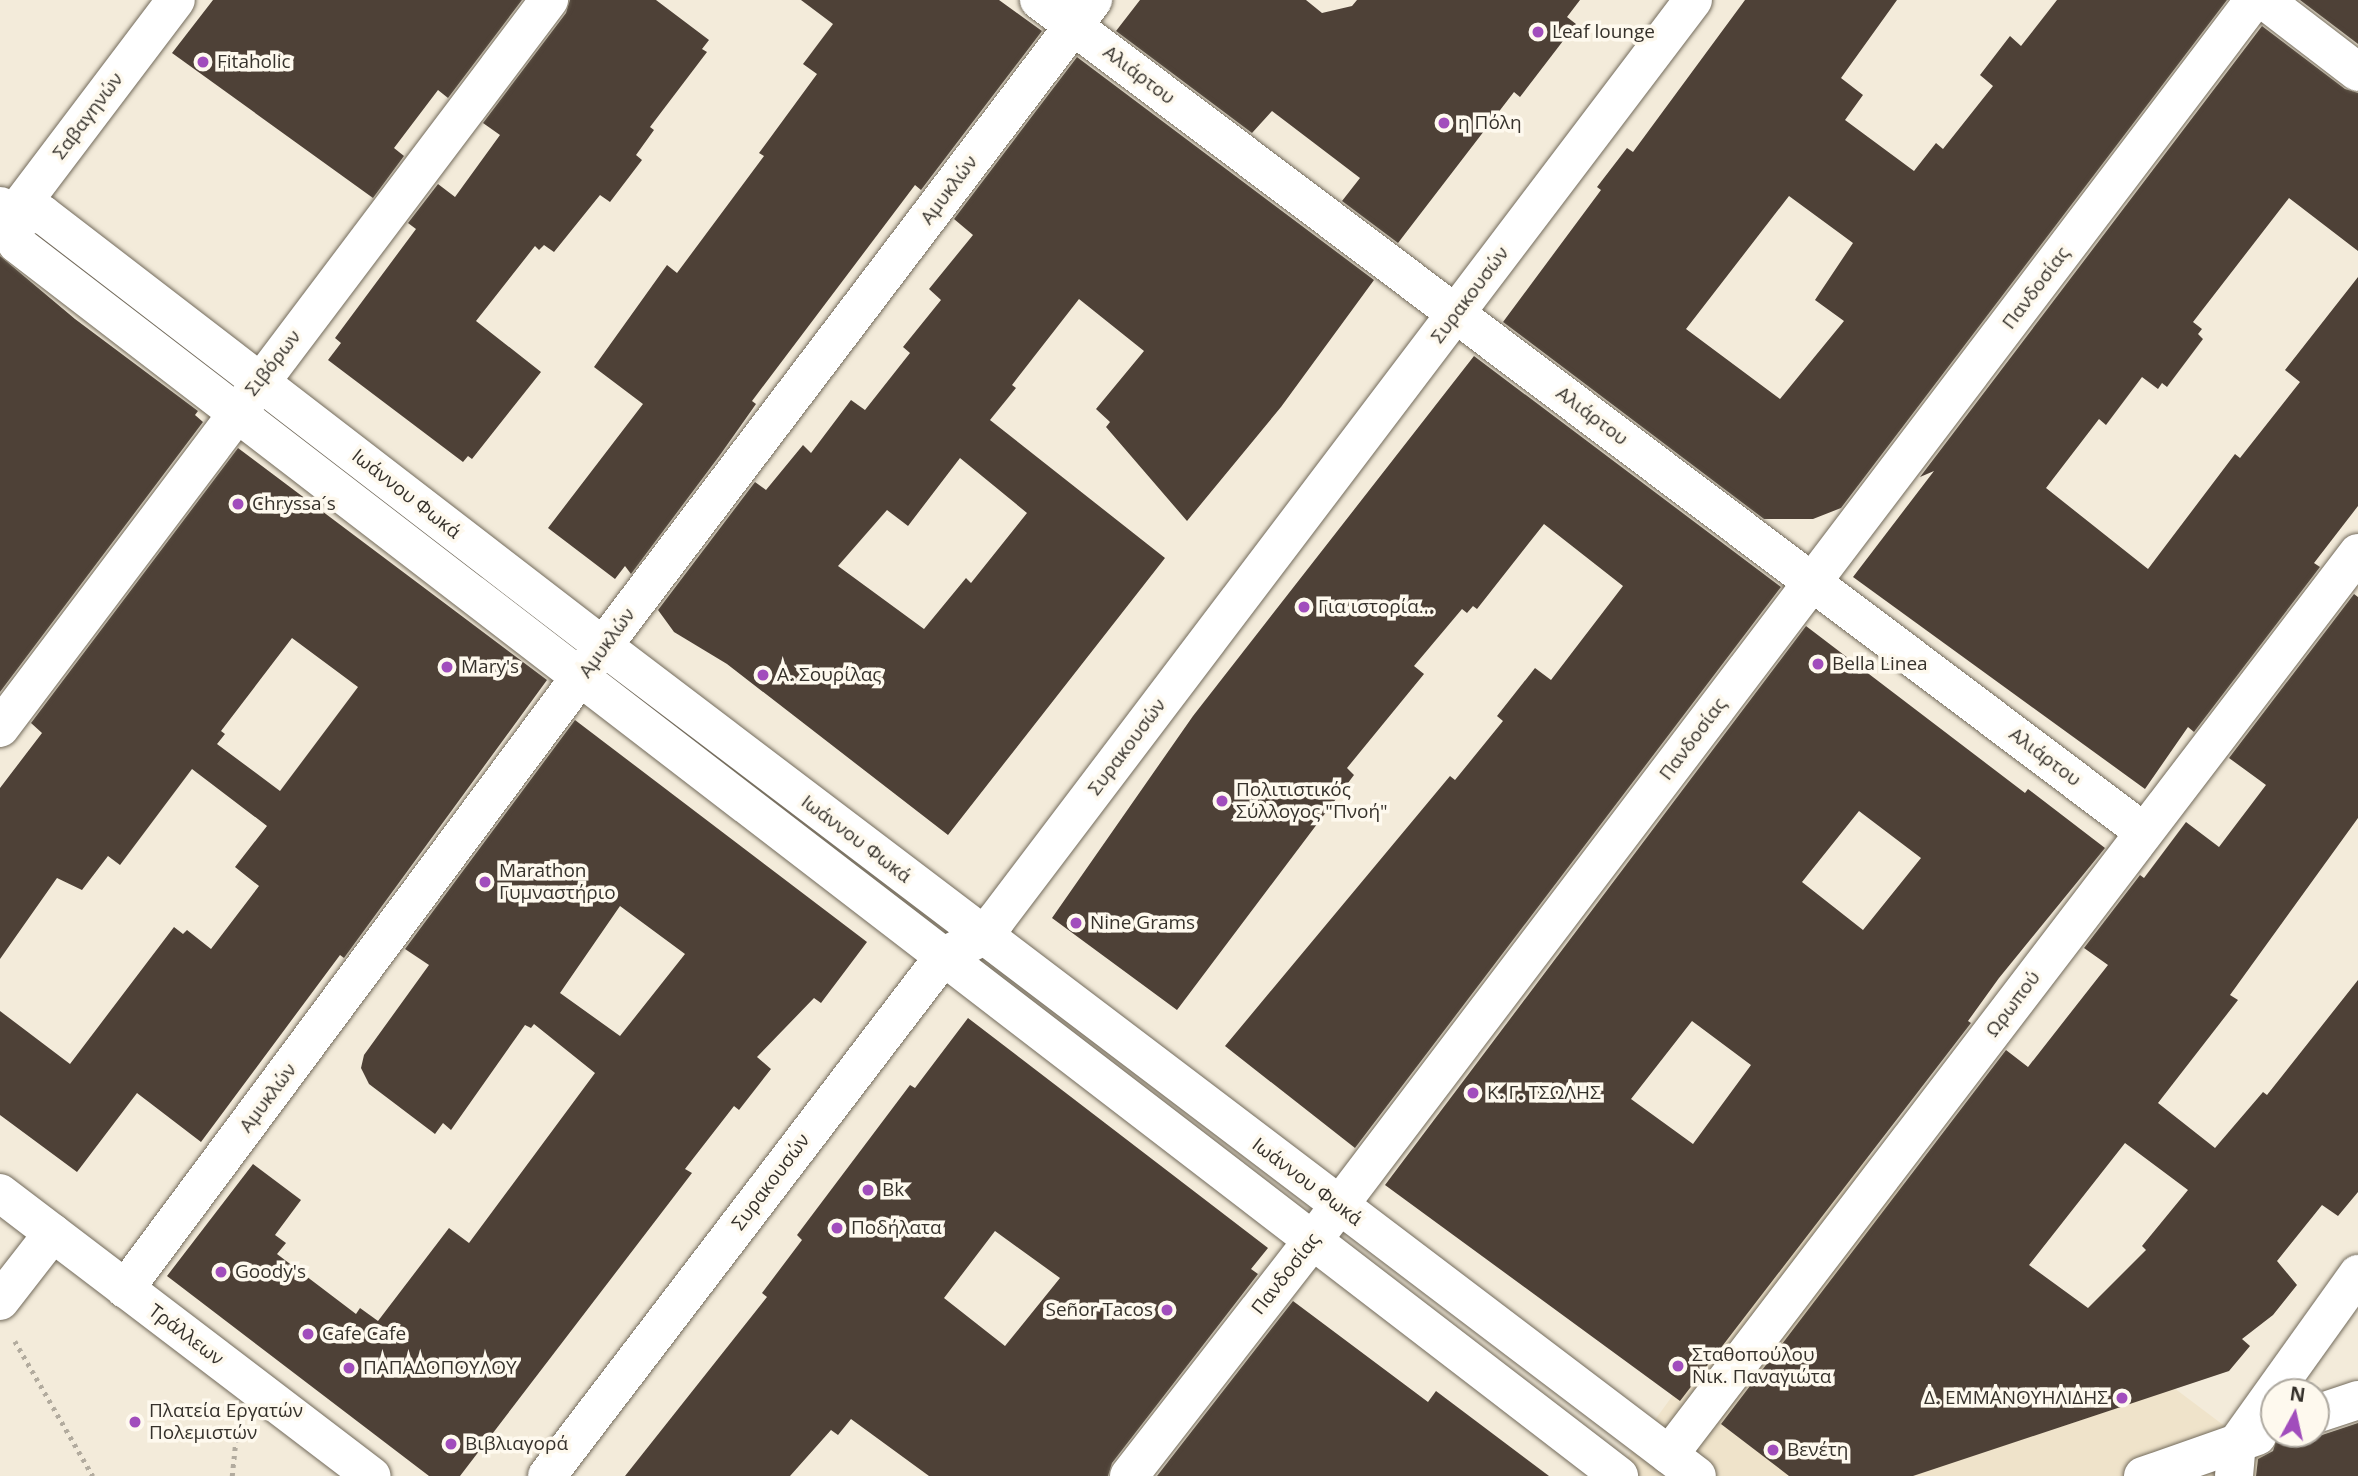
<!DOCTYPE html>
<meta charset="utf-8">
<style>
body{margin:0}
#map{position:relative;width:2358px;height:1476px;overflow:hidden;background:#f3ebda;font-family:"Open Sans",sans-serif}
div>[style]{position:absolute}
.built>*{inset:0;background:#efe3ca}
.building>*{inset:0;background:#4e4137}
.path>*{height:4.5px;margin-top:-2.25px;transform-origin:0;background:repeating-linear-gradient(90deg,#b2ab9e 0 3.5px,transparent 0 8.5px)}
.roads{filter:drop-shadow(0 0 2px #726a5b) drop-shadow(0 0 2px #726a5b)}
.minor>*{height:38px;margin:-19px;padding:0 19px;transform-origin:19px;border-radius:19px;background:#fff}
.dots>*{width:19px;height:19px;translate:-50% -50%;box-sizing:border-box;border:4px solid #fef9ee;border-radius:50%}
span{translate:-50% -50%;white-space:nowrap;text-align:center;line-height:1.15;-webkit-text-stroke:7px #fef9ee;paint-order:stroke}
.poi-label{font-size:19px;color:#35312b}
.left{translate:0 -50%;text-align:left}
.right{translate:-100% -50%;text-align:right}
.street-label{font-size:19px;color:#35312b}
.north{position:absolute;left:2260px;top:1378px;width:70px;height:70px;box-sizing:border-box;background:#fef9ee;border:2px solid #aea9a0;border-radius:50%;rotate:8deg;font-size:19px;font-weight:700;line-height:28px;text-align:center;color:#35312b}
.north::after{content:'';display:block;margin:auto;width:24px;height:32px;background:#a14dbc;clip-path:polygon(50% 0,100% 100%,50% 72%,0 100%)}
</style>
<div id="map">
<div class="built">
<i style="clip-path:polygon(1854px 1147px,2291px 1476px,1614px 1476px)"></i>
</div>
<div class="building">
<i style="clip-path:polygon(213px 0,522px 0,448px 98px,438px 90px,394px 148px,404px 156px,373px 198px,172px 53px)"></i>
<i style="clip-path:polygon(570px 0,656px 0,709px 40px,702px 49px,707px 52px,650px 127px,654px 130px,636px 155px,642px 160px,610px 202px,600px 195px,554px 252px,544px 245px,539px 250px,535px 246px,476px 321px,541px 372px,472px 459px,468px 456px,463px 462px,328px 360px,341px 343px,335px 338px,416px 229px,408px 223px,438px 184px,455px 197px,500px 135px,483px 123px,566px 13px)"></i>
<i style="clip-path:polygon(801px 0,999px 0,1042px 31px,921px 190px,915px 185px,752px 401px,756px 404px,720px 455px,631px 574px,625px 566px,615px 579px,548px 528px,643px 404px,594px 367px,667px 265px,677px 273px,764px 156px,759px 153px,817px 74px,803px 64px,833px 24px)"></i>
<i style="clip-path:polygon(1140px 0,1306px 0,1322px 13px,1352px 6px,1357px 0,1580px 0,1567px 17px,1576px 24px,1520px 97px,1514px 92px,1398px 243px,1342px 201px,1360px 178px,1272px 111px,1252px 133px,1116px 31px)"></i>
<i style="clip-path:polygon(evenodd,1745px 0,1897px 0,1841px 78px,1863px 95px,1845px 120px,1914px 171px,1936px 143px,1943px 149px,1993px 86px,1980px 75px,2010px 36px,2021px 46px,2057px 0,2227px 0,1841px 508px,1813px 519px,1764px 519px,1503px 322px,1601px 190px,1597px 187px,1627px 148px,1633px 152px,1745px 0,1789px 196px,1853px 243px,1815px 300px,1844px 321px,1780px 399px,1686px 329px,1789px 196px)"></i>
<i style="clip-path:polygon(2300px 0,2358px 0,2358px 44px)"></i>
<i style="clip-path:polygon(2262px 26px,2345px 89px,2358px 93px,2358px 251px,2289px 198px,2193px 322px,2202px 329px,2198px 334px,2203px 339px,2167px 387px,2162px 383px,2158px 389px,2142px 377px,2106px 425px,2099px 419px,2046px 488px,2148px 569px,2235px 454px,2240px 458px,2300px 382px,2285px 370px,2358px 277px,2358px 506px,2314px 563px,2320px 567px,2194px 732px,2188px 727px,2145px 789px,1853px 577px,1934px 471px,1920px 477px)"></i>
<i style="clip-path:polygon(evenodd,1077px 57px,1374px 280px,1281px 407px,1187px 521px,1106px 427px,1110px 422px,1096px 409px,1144px 351px,1079px 299px,1012px 385px,1016px 388px,990px 420px,1165px 558px,948px 835px,727px 664px,674px 632px,658px 610px,755px 482px,766px 490px,803px 445px,811px 453px,851px 400px,865px 410px,910px 353px,903px 347px,941px 300px,929px 289px,973px 235px,954px 219px,1077px 57px,960px 458px,1027px 513px,971px 583px,966px 578px,924px 629px,838px 566px,887px 510px,908px 526px,960px 458px)"></i>
<i style="clip-path:polygon(0 256px,75px 319px,198px 411px,195px 415px,203px 422px,0 692px)"></i>
<i style="clip-path:polygon(1474px 356px,1781px 587px,1355px 1148px,1225px 1046px,1450px 776px,1455px 780px,1503px 721px,1497px 716px,1535px 668px,1551px 680px,1623px 586px,1544px 524px,1477px 609px,1473px 606px,1467px 613px,1462px 609px,1414px 666px,1424px 674px,1347px 768px,1354px 775px,1177px 1010px,1052px 918px,1193px 716px)"></i>
<i style="clip-path:polygon(evenodd,238px 448px,547px 680px,344px 958px,340px 955px,201px 1142px,137px 1093px,77px 1172px,0 1115px,0 1011px,70px 1064px,174px 927px,183px 934px,187px 930px,211px 949px,259px 886px,235px 867px,267px 826px,192px 769px,120px 865px,108px 856px,82px 890px,57px 878px,0 959px,0 788px,42px 733px,31px 723px,238px 448px,292px 638px,358px 687px,280px 791px,217px 744px,225px 734px,221px 731px,292px 638px)"></i>
<i style="clip-path:polygon(evenodd,2354px 594px,2358px 597px,2358px 818px,2230px 995px,2238px 1000px,2158px 1103px,2215px 1148px,2263px 1092px,2267px 1095px,2358px 980px,2358px 1192px,2338px 1216px,2322px 1205px,2277px 1261px,2297px 1285px,2273px 1315px,2242px 1339px,2250px 1346px,2229px 1371px,1913px 1476px,1789px 1476px,1721px 1424px,2006px 1050px,2028px 1067px,2108px 965px,2084px 948px,2140px 875px,2144px 878px,2186px 822px,2219px 847px,2266px 785px,2229px 758px,2354px 594px,2125px 1143px,2188px 1190px,2142px 1246px,2146px 1250px,2088px 1308px,2029px 1265px,2125px 1143px)"></i>
<i style="clip-path:polygon(evenodd,1806px 626px,2025px 793px,2028px 789px,2105px 848px,1999px 978px,1968px 1021px,1971px 1023px,1680px 1401px,1385px 1185px,1806px 626px,1859px 811px,1921px 858px,1863px 930px,1802px 882px,1859px 811px,1806px 626px,1692px 1021px,1751px 1065px,1693px 1144px,1631px 1099px,1692px 1021px)"></i>
<i style="clip-path:polygon(evenodd,575px 720px,867px 942px,821px 1003px,814px 998px,757px 1057px,771px 1069px,739px 1110px,734px 1106px,685px 1169px,692px 1173px,460px 1476px,429px 1476px,167px 1276px,253px 1164px,301px 1200px,275px 1235px,286px 1243px,277px 1254px,356px 1314px,360px 1308px,378px 1321px,449px 1228px,469px 1243px,595px 1073px,534px 1024px,531px 1028px,525px 1025px,451px 1130px,443px 1123px,435px 1134px,369px 1084px,361px 1068px,364px 1055px,429px 965px,405px 949px,575px 720px,620px 906px,685px 954px,620px 1036px,560px 993px,620px 906px)"></i>
<i style="clip-path:polygon(evenodd,968px 1018px,1268px 1248px,1251px 1269px,1258px 1274px,1112px 1463px,1108px 1476px,929px 1476px,851px 1419px,838px 1435px,831px 1430px,790px 1476px,625px 1476px,767px 1297px,762px 1293px,802px 1240px,797px 1235px,910px 1085px,915px 1088px,968px 1018px,995px 1231px,1060px 1278px,1005px 1346px,944px 1298px,995px 1231px)"></i>
<i style="clip-path:polygon(1293px 1301px,1428px 1402px,1436px 1391px,1549px 1476px,1157px 1476px)"></i>
<i style="clip-path:polygon(2358px 1423px,2358px 1476px,2256px 1476px,2258px 1459px,2273px 1451px,2278px 1435px,2322px 1435px)"></i>
</div>
<div class="path">
<i style="left:15px;top:1341px;width:156px;rotate:60deg"></i>
<i style="left:232px;top:1476px;width:48px;rotate:-84.1deg"></i>
</div>
<div class="roads">
<div class="minor">
<i style="left:1039px;top:0;width:1383px;rotate:36.98deg"></i>
<i style="left:2264px;top:0;width:118px;rotate:37.5deg"></i>
<i style="left:0;top:206px;width:15px;rotate:37deg"></i>
<i style="left:12px;top:215px;width:30px;rotate:-2deg"></i>
<i style="left:42px;top:214px;width:708px;rotate:37.6deg"></i>
<i style="left:603px;top:646px;width:1373px;rotate:37.19deg"></i>
<i style="left:12px;top:215px;width:29px;rotate:80deg"></i>
<i style="left:17px;top:244px;width:2021px;rotate:37.56deg"></i>
<i style="left:2px;top:230px;width:288px;rotate:-52.9deg"></i>
<i style="left:0;top:728px;width:912px;rotate:-52.98deg"></i>
<i style="left:0;top:1193px;width:467px;rotate:37.3deg"></i>
<i style="left:125px;top:1289px;width:801px;rotate:-53.37deg"></i>
<i style="left:603px;top:646px;width:811px;rotate:-52.82deg"></i>
<i style="left:0;top:1301px;width:86px;rotate:-52.1deg"></i>
<i style="left:2316px;top:1414px;width:44px;rotate:-18.4deg"></i>
<i style="left:1669px;top:1455px;width:1135px;rotate:-52.63deg"></i>
<i style="left:547px;top:1476px;width:654px;rotate:-52.64deg"></i>
<i style="left:944px;top:956px;width:45px;rotate:-26.6deg"></i>
<i style="left:984px;top:936px;width:20px;rotate:-53deg"></i>
<i style="left:996px;top:920px;width:1154px;rotate:-52.85deg"></i>
<i style="left:1129px;top:1476px;width:299px;rotate:-52.1deg"></i>
<i style="left:1313px;top:1240px;width:1557px;rotate:-52.81deg"></i>
<i style="left:2143px;top:1476px;width:121px;rotate:-19.3deg"></i>
<i style="left:2234px;top:1476px;width:33px;rotate:-85deg"></i>
<i style="left:2237px;top:1443px;width:208px;rotate:-54.4deg"></i>
</div>
</div>
<div class="dots">
<i style="left:1538px;top:32px;background:#a14dbc"></i>
<i style="left:203px;top:62px;background:#a14dbc"></i>
<i style="left:1444px;top:123px;background:#a14dbc"></i>
<i style="left:238px;top:504px;background:#a14dbc"></i>
<i style="left:1304px;top:607px;background:#a14dbc"></i>
<i style="left:1818px;top:664px;background:#a14dbc"></i>
<i style="left:447px;top:667px;background:#a14dbc"></i>
<i style="left:763px;top:675px;background:#a14dbc"></i>
<i style="left:1222px;top:801px;background:#a14dbc"></i>
<i style="left:485px;top:882px;background:#a14dbc"></i>
<i style="left:1076px;top:923px;background:#a14dbc"></i>
<i style="left:1473px;top:1093px;background:#a14dbc"></i>
<i style="left:868px;top:1190px;background:#a14dbc"></i>
<i style="left:837px;top:1228px;background:#a14dbc"></i>
<i style="left:221px;top:1272px;background:#a14dbc"></i>
<i style="left:1167px;top:1310px;background:#a14dbc"></i>
<i style="left:308px;top:1334px;background:#a14dbc"></i>
<i style="left:1678px;top:1366px;background:#a14dbc"></i>
<i style="left:349px;top:1368px;background:#a14dbc"></i>
<i style="left:2122px;top:1398px;background:#a14dbc"></i>
<i style="left:135px;top:1422px;background:#a14dbc"></i>
<i style="left:451px;top:1444px;background:#a14dbc"></i>
<i style="left:1773px;top:1450px;background:#a14dbc"></i>
</div>
<div class="poi-label">
<span class="left" style="left:1552px;top:32px">Leaf lounge</span>
<span class="left" style="left:217px;top:62px">Fitaholic</span>
<span class="left" style="left:1458px;top:123px">η Πόλη</span>
<span class="left" style="left:252px;top:504px">Chryssa´s</span>
<span class="left" style="left:1318px;top:607px">Για ιστορία...</span>
<span class="left" style="left:1832px;top:664px">Bella Linea</span>
<span class="left" style="left:461px;top:667px">Mary's</span>
<span class="left" style="left:777px;top:675px">Α. Σουρίλας</span>
<span class="left" style="left:1236px;top:801px">Πολιτιστικός<br>Σύλλογος "Πνοή"</span>
<span class="left" style="left:499px;top:882px">Marathon<br>Γυμναστήριο</span>
<span class="left" style="left:1090px;top:923px">Nine Grams</span>
<span class="left" style="left:1487px;top:1093px">Κ. Γ. ΤΣΩΛΗΣ</span>
<span class="left" style="left:882px;top:1190px">Bk</span>
<span class="left" style="left:851px;top:1228px">Ποδήλατα</span>
<span class="left" style="left:235px;top:1272px">Goody's</span>
<span class="right" style="left:1153px;top:1310px">Señor Tacos</span>
<span class="left" style="left:322px;top:1334px">Cafe Cafe</span>
<span class="left" style="left:1692px;top:1366px">Σταθοπούλου<br>Νικ. Παναγιώτα</span>
<span class="left" style="left:363px;top:1368px">ΠΑΠΑΔΟΠΟΥΛΟΥ</span>
<span class="right" style="left:2108px;top:1398px">Δ. ΕΜΜΑΝΟΥΗΛΙΔΗΣ</span>
<span class="left" style="left:149px;top:1422px">Πλατεία Εργατών<br>Πολεμιστών</span>
<span class="left" style="left:465px;top:1444px">Βιβλιαγορά</span>
<span class="left" style="left:1787px;top:1450px">Βενέτη</span>
</div>
<div class="street-label">
<span style="left:1139px;top:75px;rotate:37deg">Αλιάρτου</span>
<span style="left:88px;top:116px;rotate:-53deg">Σαβαγηνών</span>
<span style="left:949px;top:190px;rotate:-53deg">Αμυκλών</span>
<span style="left:2036px;top:288px;rotate:-53deg">Πανδοσίας</span>
<span style="left:1470px;top:295px;rotate:-53deg">Συρακουσών</span>
<span style="left:273px;top:363px;rotate:-52deg">Σιβόρων</span>
<span style="left:1592px;top:416px;rotate:37deg">Αλιάρτου</span>
<span style="left:406px;top:494px;rotate:38deg">Ιωάννου Φωκά</span>
<span style="left:607px;top:643px;rotate:-54deg">Αμυκλών</span>
<span style="left:1693px;top:739px;rotate:-53deg">Πανδοσίας</span>
<span style="left:1127px;top:747px;rotate:-53deg">Συρακουσών</span>
<span style="left:2045px;top:757px;rotate:37deg">Αλιάρτου</span>
<span style="left:856px;top:839px;rotate:37deg">Ιωάννου Φωκά</span>
<span style="left:2013px;top:1004px;rotate:-53deg">Ωρωπού</span>
<span style="left:268px;top:1098px;rotate:-53deg">Αμυκλών</span>
<span style="left:771px;top:1182px;rotate:-53deg">Συρακουσών</span>
<span style="left:1307px;top:1182px;rotate:37deg">Ιωάννου Φωκά</span>
<span style="left:1286px;top:1274px;rotate:-52deg">Πανδοσίας</span>
<span style="left:186px;top:1335px;rotate:37deg">Τράλλεων</span>
</div>
<div class="north">N</div>
</div>
